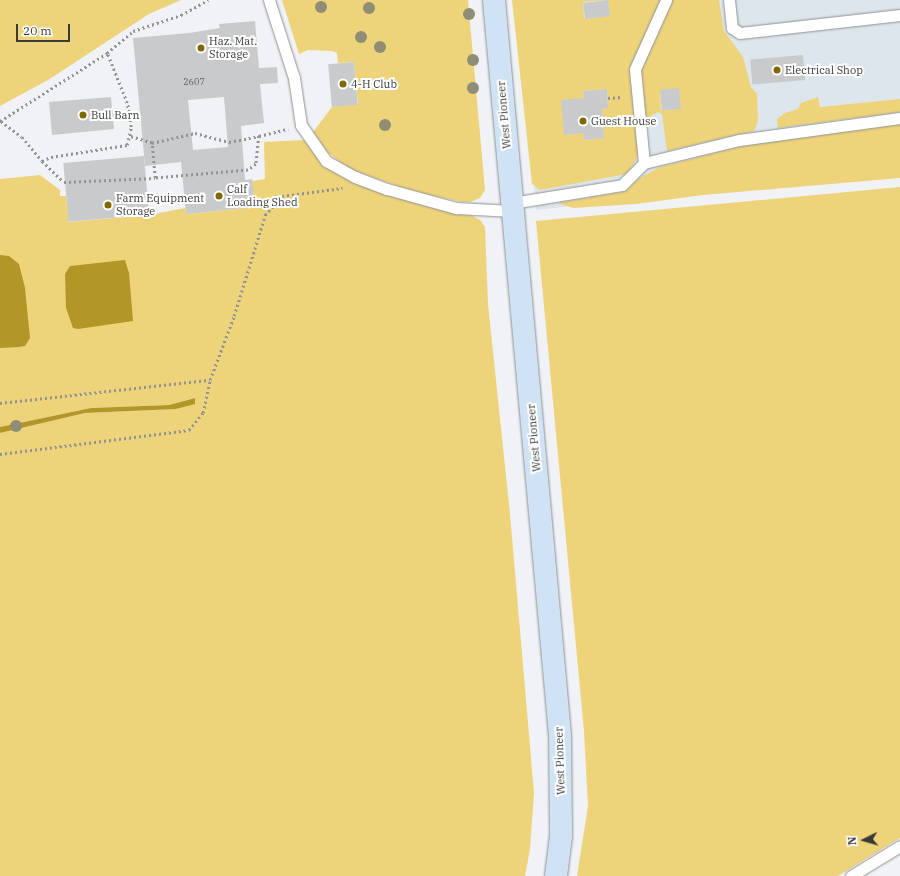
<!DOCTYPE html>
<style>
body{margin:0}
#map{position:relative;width:900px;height:876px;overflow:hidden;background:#f0f2f5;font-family:"IBM Plex Serif",serif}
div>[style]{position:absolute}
.built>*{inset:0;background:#dee6ed}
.green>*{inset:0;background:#edd37a}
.water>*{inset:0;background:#b29628}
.building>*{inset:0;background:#c8cacc;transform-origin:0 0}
.path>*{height:2.5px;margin-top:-1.25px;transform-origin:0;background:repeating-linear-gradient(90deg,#929395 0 2px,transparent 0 5px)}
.roads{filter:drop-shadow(0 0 1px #8f9193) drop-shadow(0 0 1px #8f9193)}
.lane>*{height:11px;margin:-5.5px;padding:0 5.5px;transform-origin:5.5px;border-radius:5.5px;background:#fff}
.secondary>*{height:22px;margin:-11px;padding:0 11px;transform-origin:11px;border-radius:11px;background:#d0e3f4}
.trees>*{width:12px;height:12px;margin:-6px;border-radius:50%;background:#918c74}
.dots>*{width:11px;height:11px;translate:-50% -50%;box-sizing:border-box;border:2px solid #fff;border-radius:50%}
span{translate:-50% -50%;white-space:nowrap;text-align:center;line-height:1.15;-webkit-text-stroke:4px #fff;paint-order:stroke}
.number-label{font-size:9px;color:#5d5e5e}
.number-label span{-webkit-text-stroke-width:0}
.poi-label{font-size:11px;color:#393a3a}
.left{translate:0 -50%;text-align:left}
.street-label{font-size:11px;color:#393a3a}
.north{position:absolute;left:844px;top:820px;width:40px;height:40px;-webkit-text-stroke:3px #fff;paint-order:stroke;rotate:265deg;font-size:11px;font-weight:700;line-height:16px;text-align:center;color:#393a3a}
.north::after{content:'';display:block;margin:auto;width:14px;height:18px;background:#393a3a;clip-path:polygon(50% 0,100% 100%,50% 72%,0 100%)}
.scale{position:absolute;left:16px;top:24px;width:54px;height:18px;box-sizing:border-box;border:2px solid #393a3a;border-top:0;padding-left:5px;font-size:12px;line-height:14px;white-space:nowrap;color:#393a3a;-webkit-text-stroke:3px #fff;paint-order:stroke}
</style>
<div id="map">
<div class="built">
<i style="clip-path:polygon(519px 0,900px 0,900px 170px,536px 210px)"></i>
</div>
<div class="green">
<i style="clip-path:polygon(0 0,181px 0,149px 14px,48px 80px,0 106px)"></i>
<i style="clip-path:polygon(282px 0,468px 0,485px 190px,480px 198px,470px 202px,462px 202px,415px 192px,349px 169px,326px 151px,313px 132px,332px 107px,358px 104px,354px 62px,338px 63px,337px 53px,332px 51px,308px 50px,299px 54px)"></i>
<i style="clip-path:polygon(evenodd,512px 0,662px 0,631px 66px,639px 149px,636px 160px,627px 174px,540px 190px,532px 184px,512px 0,608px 0,609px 16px,584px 18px,583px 2px,608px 0,512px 0,607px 89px,608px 108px,602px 109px,604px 138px,584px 140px,583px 133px,564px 135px,584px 98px,583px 91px,607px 89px)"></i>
<i style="clip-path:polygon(evenodd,669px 0,719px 0,724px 31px,743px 57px,751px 87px,757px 94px,758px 121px,754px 131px,667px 151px,662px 114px,658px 112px,646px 119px,640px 72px,642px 60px,669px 0,679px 89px,680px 109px,661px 110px,660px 90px,679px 89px)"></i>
<i style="clip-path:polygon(818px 97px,820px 107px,900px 99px,900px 112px,778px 128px,777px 119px,785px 113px,798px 109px,801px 103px)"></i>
<i style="clip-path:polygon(900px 122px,900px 178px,703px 195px,636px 204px,573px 208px,558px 203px,626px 191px,638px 179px,660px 167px,738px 147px)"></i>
<i style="clip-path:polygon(304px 140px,313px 152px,347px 178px,366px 187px,423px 204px,471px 215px,480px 220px,485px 227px,488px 304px,510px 514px,534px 793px,530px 849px,525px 876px,0 876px,0 433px,85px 413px,176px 409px,195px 403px,194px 398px,169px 405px,91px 408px,0 427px,0 179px,40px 175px,60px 190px,60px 196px,66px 196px,69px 222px,149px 215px,185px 208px,186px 214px,255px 207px,252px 181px,265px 179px,264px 142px)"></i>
<i style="clip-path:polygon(900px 187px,900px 838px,838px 876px,577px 876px,588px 806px,584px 731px,536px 221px)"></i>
</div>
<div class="water">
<i style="clip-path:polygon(0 255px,9px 256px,19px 264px,25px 288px,30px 338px,25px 346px,19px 347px,0 348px)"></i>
<i style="clip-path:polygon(125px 260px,129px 273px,133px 321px,78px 329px,73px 328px,66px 308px,65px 274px,70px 266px)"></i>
<i style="clip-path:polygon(195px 398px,195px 404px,176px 409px,85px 413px,0 433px,0 427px,91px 408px,169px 405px)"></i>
</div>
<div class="building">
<i style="left:608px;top:0;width:16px;height:25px;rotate:83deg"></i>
<i style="clip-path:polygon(evenodd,255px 21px,259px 68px,277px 67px,278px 83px,260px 84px,264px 123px,241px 126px,245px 180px,252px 179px,255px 207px,186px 214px,181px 162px,145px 166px,133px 38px,189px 33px,220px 28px,219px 24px,255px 21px,224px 97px,228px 147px,193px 150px,188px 100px,224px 97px)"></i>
<i style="left:803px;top:55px;width:25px;height:53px;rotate:85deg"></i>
<i style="left:354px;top:62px;width:43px;height:26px;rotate:85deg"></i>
<i style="left:679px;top:88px;width:21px;height:19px;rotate:85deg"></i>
<i style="clip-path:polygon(607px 89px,608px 108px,602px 109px,604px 138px,584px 140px,583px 133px,564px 135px,561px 100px,584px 98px,583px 91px)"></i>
<i style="clip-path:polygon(111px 97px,112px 109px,116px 112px,113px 117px,114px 129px,52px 135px,49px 102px)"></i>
<i style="left:144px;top:156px;width:59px;height:81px;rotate:85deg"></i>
</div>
<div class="path">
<i style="left:608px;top:98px;width:15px;rotate:-4deg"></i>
<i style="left:0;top:121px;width:127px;rotate:-32.4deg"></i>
<i style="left:107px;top:53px;width:34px;rotate:-40deg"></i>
<i style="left:133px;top:31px;width:51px;rotate:-18.4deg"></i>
<i style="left:181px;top:15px;width:31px;rotate:-29deg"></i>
<i style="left:1px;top:121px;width:26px;rotate:37deg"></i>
<i style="left:22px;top:137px;width:31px;rotate:50deg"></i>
<i style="left:42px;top:161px;width:10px;rotate:-24deg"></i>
<i style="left:51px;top:157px;width:77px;rotate:-9deg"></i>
<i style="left:127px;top:145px;width:18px;rotate:-77deg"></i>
<i style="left:131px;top:127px;width:24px;rotate:-99deg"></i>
<i style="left:127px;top:103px;width:54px;rotate:-111.8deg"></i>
<i style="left:259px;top:136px;width:30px;rotate:-14deg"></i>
<i style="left:152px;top:143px;width:44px;rotate:-13.1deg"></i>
<i style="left:195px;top:133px;width:35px;rotate:15deg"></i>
<i style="left:229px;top:142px;width:31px;rotate:-11deg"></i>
<i style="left:259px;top:136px;width:28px;rotate:96deg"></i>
<i style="left:256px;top:164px;width:10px;rotate:143deg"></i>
<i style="left:248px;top:170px;width:93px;rotate:175.1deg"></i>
<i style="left:42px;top:161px;width:30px;rotate:44deg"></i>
<i style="left:64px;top:182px;width:91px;rotate:-2.5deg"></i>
<i style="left:155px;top:178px;width:35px;rotate:-95deg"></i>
<i style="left:152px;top:143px;width:24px;rotate:-163deg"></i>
<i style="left:0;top:403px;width:211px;rotate:-6.3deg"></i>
<i style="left:210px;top:380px;width:68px;rotate:-69.4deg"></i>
<i style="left:234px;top:316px;width:106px;rotate:-72.9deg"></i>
<i style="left:265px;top:215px;width:25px;rotate:-48deg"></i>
<i style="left:282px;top:196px;width:61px;rotate:-7.6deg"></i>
<i style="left:0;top:454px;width:191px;rotate:-7.2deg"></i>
<i style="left:189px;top:430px;width:22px;rotate:-51deg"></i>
<i style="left:203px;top:413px;width:34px;rotate:-78deg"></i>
</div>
<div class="roads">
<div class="lane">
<i style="left:269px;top:0;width:82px;rotate:72.2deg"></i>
<i style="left:294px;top:78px;width:48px;rotate:81.5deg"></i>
<i style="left:301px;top:125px;width:44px;rotate:55.2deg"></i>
<i style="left:326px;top:161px;width:33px;rotate:29deg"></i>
<i style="left:355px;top:177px;width:34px;rotate:21deg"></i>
<i style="left:387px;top:189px;width:72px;rotate:15.4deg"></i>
<i style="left:456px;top:208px;width:57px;rotate:3deg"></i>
<i style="left:729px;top:0;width:28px;rotate:84deg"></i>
<i style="left:732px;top:28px;width:9px;rotate:32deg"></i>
<i style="left:740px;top:33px;width:161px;rotate:-6.4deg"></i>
<i style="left:644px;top:163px;width:94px;rotate:-95.5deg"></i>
<i style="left:635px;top:69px;width:76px;rotate:-65.8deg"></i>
<i style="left:512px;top:203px;width:111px;rotate:-9.3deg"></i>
<i style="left:622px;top:185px;width:31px;rotate:-45deg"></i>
<i style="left:644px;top:163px;width:98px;rotate:-13.6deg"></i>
<i style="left:739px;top:140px;width:162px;rotate:-7.8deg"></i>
<i style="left:851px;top:876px;width:57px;rotate:-31.5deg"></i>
</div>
<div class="secondary">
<i style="left:494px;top:0;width:738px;rotate:84.87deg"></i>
<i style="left:560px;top:735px;width:101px;rotate:89.4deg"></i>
<i style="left:561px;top:836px;width:40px;rotate:97.1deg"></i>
</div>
</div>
<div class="trees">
<i style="left:321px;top:7px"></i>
<i style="left:369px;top:8px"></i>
<i style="left:469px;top:14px"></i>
<i style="left:361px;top:37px"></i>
<i style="left:380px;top:47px"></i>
<i style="left:473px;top:60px"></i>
<i style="left:473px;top:88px"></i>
<i style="left:385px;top:125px"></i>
<i style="left:16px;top:426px"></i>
</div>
<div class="dots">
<i style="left:201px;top:48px;background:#7f6800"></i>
<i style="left:777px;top:70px;background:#7f6800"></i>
<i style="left:343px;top:84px;background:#7f6800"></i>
<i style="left:83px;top:115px;background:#7f6800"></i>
<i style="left:583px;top:121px;background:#7f6800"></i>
<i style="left:219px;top:196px;background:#7f6800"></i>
<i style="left:108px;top:205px;background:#7f6800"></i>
</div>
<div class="number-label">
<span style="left:194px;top:82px">2607</span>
</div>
<div class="poi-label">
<span class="left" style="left:209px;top:48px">Haz. Mat.<br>Storage</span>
<span class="left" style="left:785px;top:70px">Electrical Shop</span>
<span class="left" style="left:351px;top:84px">4-H Club</span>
<span class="left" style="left:91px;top:115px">Bull Barn</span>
<span class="left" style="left:591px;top:121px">Guest House</span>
<span class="left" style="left:227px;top:196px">Calf<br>Loading Shed</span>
<span class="left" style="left:116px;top:205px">Farm Equipment<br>Storage</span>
</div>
<div class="street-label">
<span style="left:504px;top:115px;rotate:-95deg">West Pioneer</span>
<span style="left:534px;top:438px;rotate:-95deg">West Pioneer</span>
<span style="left:560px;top:761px;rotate:-92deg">West Pioneer</span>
</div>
<div class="north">N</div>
<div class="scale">20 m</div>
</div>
